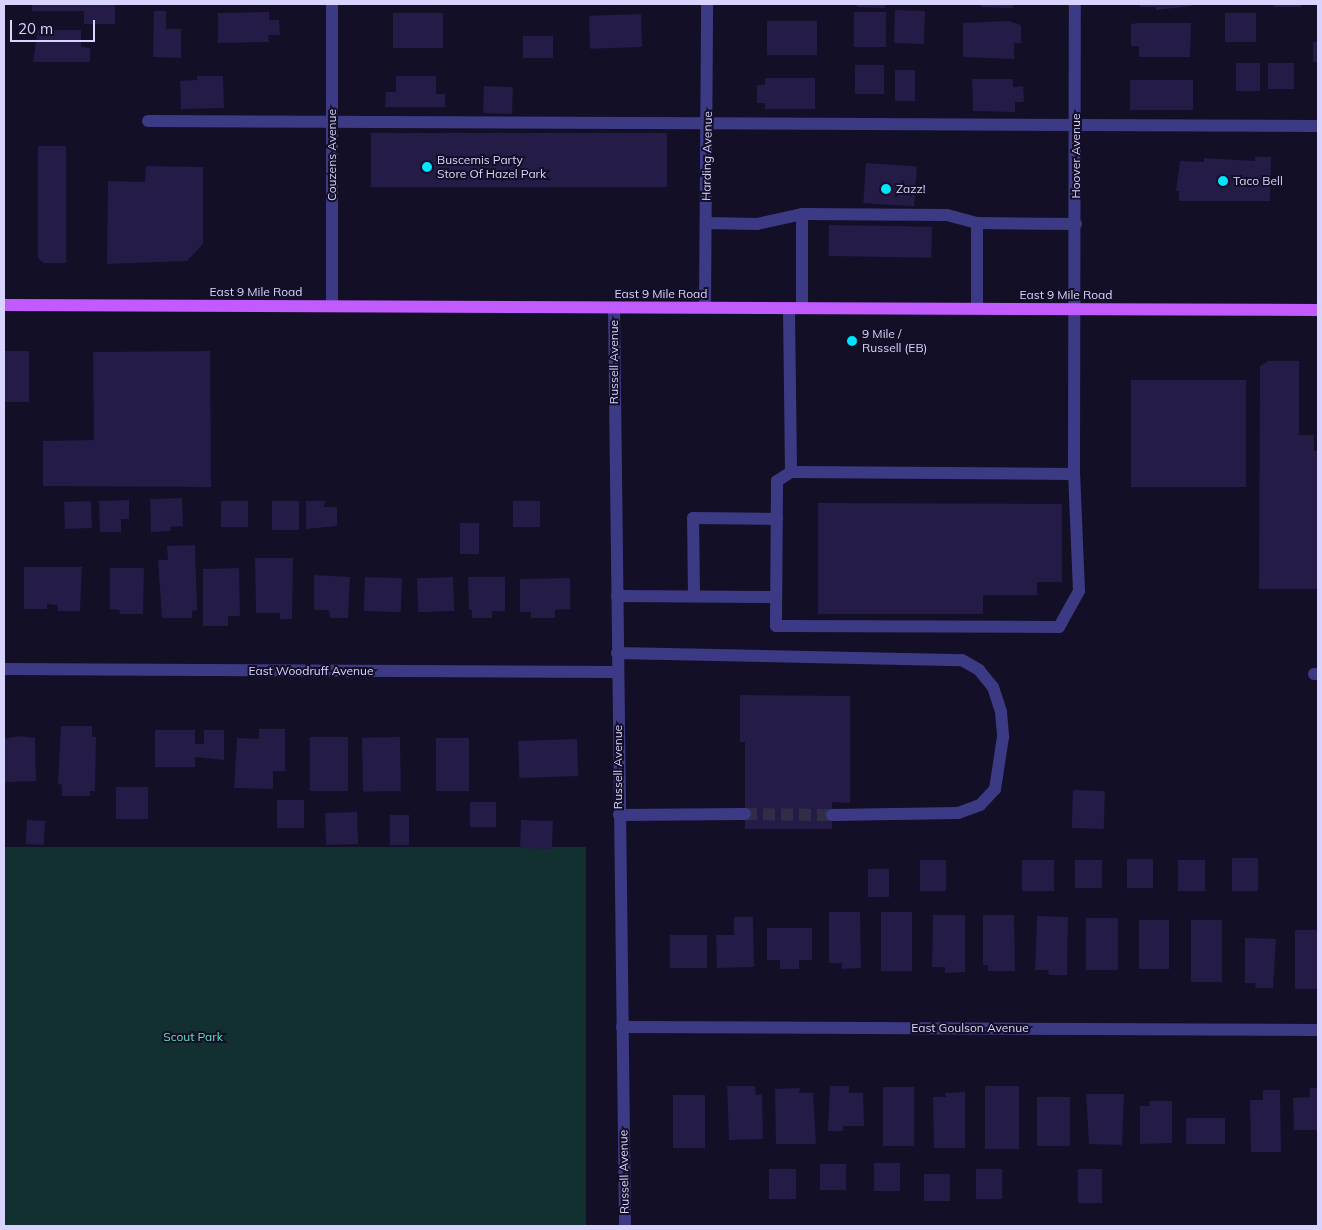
<!DOCTYPE html>
<style>
body{margin:0}
#map{position:relative;width:1322px;height:1230px;overflow:hidden;background:#130f26;font-family:Mulish,sans-serif}
div>[style]{position:absolute}
.green>*{inset:0;background:#12302f;transform-origin:0 0}
.building>*{inset:0;background:#241b47;transform-origin:0 0}
.minor-tunnel>*{height:12px;margin-top:-6px;transform-origin:0;background:repeating-linear-gradient(90deg,#312d47 0 12px,transparent 0 18px)}
.minor>*{height:12px;margin:-6px;padding:0 6px;transform-origin:6px;border-radius:6px;background:#3d3a85}
.major>*{height:12px;margin:-6px;padding:0 6px;transform-origin:6px;border-radius:6px;background:#c25bff}
.dots>*{width:14px;height:14px;translate:-50% -50%;box-sizing:border-box;border:2px solid #130f26;border-radius:50%}
span{translate:-50% -50%;white-space:nowrap;text-align:center;line-height:1.15;-webkit-text-stroke:4px #130f26;paint-order:stroke}
.street-label{font-size:12px;color:#d9d4ff}
.poi-label{font-size:12px;color:#d9d4ff}
.left{translate:0 -50%;text-align:left}
.park-label{font-size:12px;color:#5fe0c0}
.frame{position:absolute;inset:0;border:5px solid #d9d4ff;pointer-events:none}
.scale{position:absolute;left:10px;top:20px;width:85px;height:22px;box-sizing:border-box;border:2px solid #d9d4ff;border-top:0;padding-left:6px;font-size:15px;line-height:18px;white-space:nowrap;color:#d9d4ff;-webkit-text-stroke:4px #130f26;paint-order:stroke}
</style>
<div id="map">
<div class="green">
<i style="left:4px;top:847px;width:582px;height:379px"></i>
</div>
<div class="building">
<i style="clip-path:polygon(32px 4px,115px 4px,115px 24px,84px 24px,84px 11px,32px 11px)"></i>
<i style="clip-path:polygon(857px 4px,885px 4px,885px 8px,857px 7px)"></i>
<i style="clip-path:polygon(981px 4px,1013px 4px,1013px 8px,981px 7px)"></i>
<i style="clip-path:polygon(1140px 4px,1191px 4px,1191px 6px,1156px 10px,1156px 7px,1140px 7px)"></i>
<i style="left:1274px;top:4px;width:27px;height:3px"></i>
<i style="left:895px;top:10px;width:30px;height:33px;rotate:2deg"></i>
<i style="clip-path:polygon(154px 11px,166px 11px,166px 29px,181px 29px,181px 58px,153px 57px)"></i>
<i style="clip-path:polygon(269px 12px,269px 20px,279px 20px,280px 35px,268px 35px,269px 42px,218px 43px,218px 13px)"></i>
<i style="left:854px;top:12px;width:32px;height:35px"></i>
<i style="left:443px;top:13px;width:35px;height:50px;rotate:90deg"></i>
<i style="left:1225px;top:13px;width:31px;height:29px"></i>
<i style="left:641px;top:14px;width:33px;height:52px;rotate:88deg"></i>
<i style="left:767px;top:21px;width:50px;height:34px"></i>
<i style="clip-path:polygon(1008px 21px,1021px 25px,1021px 43px,1014px 43px,1014px 59px,963px 57px,963px 23px)"></i>
<i style="clip-path:polygon(1139px 23px,1191px 23px,1190px 57px,1139px 57px,1139px 46px,1131px 46px,1131px 24px)"></i>
<i style="clip-path:polygon(38px 30px,81px 30px,81px 47px,90px 48px,90px 62px,33px 62px)"></i>
<i style="left:523px;top:36px;width:30px;height:22px"></i>
<i style="left:1313px;top:42px;width:5px;height:20px"></i>
<i style="left:1236px;top:63px;width:24px;height:28px"></i>
<i style="left:1268px;top:63px;width:26px;height:26px"></i>
<i style="left:855px;top:65px;width:29px;height:29px"></i>
<i style="left:895px;top:70px;width:20px;height:31px"></i>
<i style="clip-path:polygon(197px 76px,223px 76px,224px 108px,181px 109px,180px 81px,197px 80px)"></i>
<i style="clip-path:polygon(396px 76px,436px 76px,436px 94px,445px 94px,445px 107px,385px 107px,386px 92px,396px 92px)"></i>
<i style="clip-path:polygon(765px 78px,815px 78px,815px 109px,765px 109px,765px 103px,757px 103px,757px 85px,765px 85px)"></i>
<i style="clip-path:polygon(972px 79px,1013px 79px,1013px 87px,1023px 86px,1024px 102px,1015px 102px,1015px 112px,973px 111px)"></i>
<i style="left:1130px;top:80px;width:63px;height:30px"></i>
<i style="left:484px;top:86px;width:29px;height:27px;rotate:2deg"></i>
<i style="left:371px;top:133px;width:296px;height:54px"></i>
<i style="clip-path:polygon(38px 146px,66px 146px,66px 263px,44px 263px,38px 258px)"></i>
<i style="clip-path:polygon(1255px 157px,1271px 157px,1270px 201px,1179px 201px,1179px 191px,1176px 191px,1180px 161px,1204px 162px,1204px 158px,1255px 161px)"></i>
<i style="left:866px;top:163px;width:51px;height:40px;rotate:4deg"></i>
<i style="clip-path:polygon(146px 166px,203px 167px,203px 244px,187px 261px,107px 264px,108px 181px,145px 182px)"></i>
<i style="left:829px;top:225px;width:103px;height:31px;rotate:1deg"></i>
<i style="left:4px;top:351px;width:25px;height:51px"></i>
<i style="clip-path:polygon(210px 351px,211px 487px,43px 486px,43px 441px,94px 440px,93px 352px)"></i>
<i style="clip-path:polygon(1268px 361px,1299px 361px,1299px 435px,1314px 435px,1314px 451px,1318px 451px,1318px 589px,1259px 589px,1260px 366px)"></i>
<i style="left:1131px;top:380px;width:115px;height:107px"></i>
<i style="clip-path:polygon(182px 498px,183px 526px,170px 527px,171px 531px,151px 532px,150px 499px)"></i>
<i style="clip-path:polygon(129px 500px,129px 519px,121px 519px,121px 532px,100px 532px,99px 501px)"></i>
<i style="left:91px;top:501px;width:27px;height:27px;rotate:88deg"></i>
<i style="left:221px;top:501px;width:27px;height:26px"></i>
<i style="left:272px;top:501px;width:27px;height:29px"></i>
<i style="clip-path:polygon(306px 501px,325px 501px,324px 507px,337px 507px,337px 526px,306px 529px)"></i>
<i style="left:513px;top:501px;width:27px;height:26px"></i>
<i style="clip-path:polygon(818px 503px,1062px 504px,1062px 582px,1037px 582px,1037px 595px,983px 595px,983px 614px,818px 614px)"></i>
<i style="left:460px;top:523px;width:19px;height:31px"></i>
<i style="clip-path:polygon(195px 545px,197px 610px,192px 611px,192px 618px,162px 618px,158px 560px,168px 560px,167px 546px)"></i>
<i style="clip-path:polygon(255px 558px,293px 558px,292px 619px,280px 619px,280px 613px,256px 613px)"></i>
<i style="clip-path:polygon(24px 567px,82px 567px,80px 611px,58px 611px,57px 605px,47px 604px,47px 609px,24px 609px)"></i>
<i style="clip-path:polygon(110px 568px,144px 568px,143px 614px,120px 614px,119px 610px,110px 609px)"></i>
<i style="clip-path:polygon(239px 568px,240px 616px,228px 616px,228px 626px,203px 626px,203px 569px)"></i>
<i style="clip-path:polygon(314px 575px,350px 577px,348px 618px,330px 618px,329px 610px,314px 610px)"></i>
<i style="left:365px;top:577px;width:37px;height:34px;rotate:2deg"></i>
<i style="left:453px;top:577px;width:34px;height:36px;rotate:88deg"></i>
<i style="clip-path:polygon(468px 577px,505px 577px,505px 611px,492px 611px,492px 618px,472px 618px,472px 610px,469px 610px)"></i>
<i style="clip-path:polygon(570px 578px,570px 609px,555px 610px,555px 618px,531px 618px,531px 612px,520px 612px,520px 579px)"></i>
<i style="clip-path:polygon(740px 695px,850px 696px,850px 803px,832px 802px,832px 829px,745px 829px,745px 742px,740px 742px)"></i>
<i style="clip-path:polygon(61px 726px,92px 726px,92px 737px,96px 737px,95px 791px,90px 791px,90px 796px,62px 796px,62px 785px,58px 784px)"></i>
<i style="clip-path:polygon(259px 729px,285px 729px,285px 771px,273px 771px,273px 789px,234px 788px,237px 738px,259px 739px)"></i>
<i style="clip-path:polygon(155px 730px,195px 730px,195px 744px,204px 744px,204px 730px,224px 730px,224px 760px,195px 757px,195px 767px,155px 767px)"></i>
<i style="clip-path:polygon(19px 736px,35px 738px,36px 781px,4px 782px,4px 739px)"></i>
<i style="left:310px;top:737px;width:38px;height:54px"></i>
<i style="left:400px;top:737px;width:54px;height:38px;rotate:89deg"></i>
<i style="left:436px;top:738px;width:33px;height:53px"></i>
<i style="left:577px;top:739px;width:37px;height:59px;rotate:88deg"></i>
<i style="left:116px;top:787px;width:32px;height:32px"></i>
<i style="left:1073px;top:790px;width:32px;height:38px;rotate:2deg"></i>
<i style="left:277px;top:800px;width:27px;height:28px"></i>
<i style="left:470px;top:802px;width:26px;height:25px"></i>
<i style="left:357px;top:812px;width:32px;height:32px;rotate:88deg"></i>
<i style="left:390px;top:815px;width:19px;height:30px"></i>
<i style="left:27px;top:820px;width:18px;height:24px;rotate:3deg"></i>
<i style="left:521px;top:820px;width:32px;height:28px;rotate:2deg"></i>
<i style="left:1232px;top:858px;width:26px;height:33px"></i>
<i style="left:1127px;top:859px;width:26px;height:29px"></i>
<i style="left:920px;top:860px;width:26px;height:31px"></i>
<i style="left:1022px;top:860px;width:32px;height:31px"></i>
<i style="left:1075px;top:860px;width:27px;height:28px"></i>
<i style="left:1178px;top:860px;width:27px;height:31px"></i>
<i style="left:868px;top:869px;width:21px;height:28px"></i>
<i style="clip-path:polygon(829px 912px,860px 912px,861px 968px,842px 969px,842px 963px,829px 963px)"></i>
<i style="left:881px;top:912px;width:31px;height:59px"></i>
<i style="clip-path:polygon(933px 915px,965px 915px,965px 972px,945px 973px,945px 967px,932px 967px)"></i>
<i style="clip-path:polygon(983px 915px,1014px 915px,1015px 971px,988px 971px,988px 965px,983px 965px)"></i>
<i style="clip-path:polygon(1037px 916px,1068px 917px,1067px 975px,1049px 975px,1048px 970px,1035px 970px)"></i>
<i style="clip-path:polygon(734px 917px,753px 917px,754px 967px,717px 968px,716px 935px,734px 935px)"></i>
<i style="left:1086px;top:918px;width:32px;height:52px"></i>
<i style="left:1139px;top:920px;width:30px;height:49px"></i>
<i style="left:1191px;top:920px;width:31px;height:62px"></i>
<i style="clip-path:polygon(767px 928px,812px 928px,812px 960px,799px 960px,799px 969px,780px 969px,780px 960px,767px 960px)"></i>
<i style="left:1295px;top:930px;width:23px;height:59px"></i>
<i style="left:670px;top:935px;width:37px;height:33px"></i>
<i style="clip-path:polygon(1245px 938px,1276px 939px,1273px 988px,1255px 988px,1256px 983px,1245px 983px)"></i>
<i style="clip-path:polygon(727px 1086px,755px 1086px,756px 1095px,762px 1094px,763px 1139px,729px 1140px)"></i>
<i style="clip-path:polygon(830px 1086px,849px 1086px,849px 1093px,863px 1093px,864px 1126px,843px 1126px,843px 1131px,828px 1131px)"></i>
<i style="left:985px;top:1086px;width:34px;height:63px"></i>
<i style="left:883px;top:1087px;width:31px;height:59px"></i>
<i style="clip-path:polygon(800px 1088px,799px 1093px,813px 1093px,816px 1144px,776px 1144px,775px 1089px)"></i>
<i style="clip-path:polygon(1310px 1088px,1318px 1088px,1318px 1130px,1294px 1130px,1293px 1098px,1310px 1097px)"></i>
<i style="clip-path:polygon(1263px 1090px,1280px 1090px,1281px 1152px,1251px 1152px,1250px 1100px,1263px 1100px)"></i>
<i style="clip-path:polygon(965px 1092px,965px 1148px,934px 1148px,933px 1097px,946px 1097px,945px 1093px)"></i>
<i style="clip-path:polygon(1086px 1094px,1124px 1094px,1122px 1145px,1089px 1144px)"></i>
<i style="left:673px;top:1095px;width:32px;height:53px"></i>
<i style="left:1037px;top:1097px;width:33px;height:49px"></i>
<i style="clip-path:polygon(1149px 1101px,1172px 1101px,1172px 1143px,1140px 1144px,1140px 1106px,1150px 1106px)"></i>
<i style="left:1186px;top:1118px;width:39px;height:26px"></i>
<i style="left:874px;top:1163px;width:26px;height:28px"></i>
<i style="left:846px;top:1164px;width:26px;height:26px;rotate:90deg"></i>
<i style="left:796px;top:1169px;width:30px;height:27px;rotate:90deg"></i>
<i style="left:976px;top:1169px;width:26px;height:30px"></i>
<i style="left:1078px;top:1169px;width:24px;height:34px"></i>
<i style="left:924px;top:1174px;width:26px;height:27px"></i>
</div>
<div class="minor-tunnel">
<i style="left:745px;top:814px;width:87px;rotate:0.7deg"></i>
</div>
<div class="minor">
<i style="left:332px;top:4px;width:302px;rotate:90deg"></i>
<i style="left:148px;top:121px;width:1170px;rotate:0.24deg"></i>
<i style="left:706px;top:223px;width:51px;rotate:1.1deg"></i>
<i style="left:757px;top:224px;width:46px;rotate:-12.5deg"></i>
<i style="left:802px;top:214px;width:145px;rotate:0.4deg"></i>
<i style="left:947px;top:215px;width:31px;rotate:15deg"></i>
<i style="left:977px;top:223px;width:99px;rotate:0.6deg"></i>
<i style="left:705px;top:307px;width:303px;rotate:-89.6deg"></i>
<i style="left:614px;top:308px;width:918px;rotate:89.31deg"></i>
<i style="left:789px;top:308px;width:164px;rotate:89.3deg"></i>
<i style="left:791px;top:472px;width:283px;rotate:0.4deg"></i>
<i style="left:1074px;top:474px;width:470px;rotate:-89.9deg"></i>
<i style="left:802px;top:308px;width:94px;rotate:-90deg"></i>
<i style="left:977px;top:308px;width:85px;rotate:-90deg"></i>
<i style="left:791px;top:472px;width:17px;rotate:147deg"></i>
<i style="left:777px;top:481px;width:145px;rotate:90.4deg"></i>
<i style="left:776px;top:626px;width:283px;rotate:0.2deg"></i>
<i style="left:1059px;top:627px;width:41px;rotate:-60.9deg"></i>
<i style="left:1079px;top:591px;width:117px;rotate:-92.4deg"></i>
<i style="left:617px;top:596px;width:159px;rotate:0.4deg"></i>
<i style="left:694px;top:596px;width:78px;rotate:-90.7deg"></i>
<i style="left:693px;top:518px;width:84px;rotate:0.7deg"></i>
<i style="left:617px;top:653px;width:345px;rotate:1.2deg"></i>
<i style="left:962px;top:660px;width:20px;rotate:30deg"></i>
<i style="left:979px;top:670px;width:22px;rotate:51deg"></i>
<i style="left:993px;top:687px;width:26px;rotate:72deg"></i>
<i style="left:1001px;top:712px;width:25px;rotate:85deg"></i>
<i style="left:1003px;top:737px;width:53px;rotate:98.7deg"></i>
<i style="left:995px;top:789px;width:22px;rotate:133deg"></i>
<i style="left:980px;top:805px;width:23px;rotate:160deg"></i>
<i style="left:958px;top:813px;width:126px;rotate:179.1deg"></i>
<i style="left:4px;top:669px;width:614px;rotate:0.28deg"></i>
<i style="left:1314px;top:674px;width:4px"></i>
<i style="left:619px;top:815px;width:126px;rotate:-0.5deg"></i>
<i style="left:622px;top:1027px;width:696px;rotate:0.25deg"></i>
</div>
<div class="major">
<i style="left:4px;top:305px;width:1314px;rotate:0.22deg"></i>
</div>
<div class="dots">
<i style="left:427px;top:167px;background:#00e5ff"></i>
<i style="left:1223px;top:181px;background:#00e5ff"></i>
<i style="left:886px;top:189px;background:#00e5ff"></i>
<i style="left:852px;top:341px;background:#00e5ff"></i>
</div>
<div class="street-label">
<span style="left:332px;top:155px;rotate:-90deg">Couzens Avenue</span>
<span style="left:707px;top:156px;rotate:-89deg">Harding Avenue</span>
<span style="left:1076px;top:156px;rotate:-90deg">Hoover Avenue</span>
<span style="left:256px;top:292px">East 9 Mile Road</span>
<span style="left:661px;top:294px">East 9 Mile Road</span>
<span style="left:1066px;top:295px">East 9 Mile Road</span>
<span style="left:614px;top:362px;rotate:-90deg">Russell Avenue</span>
<span style="left:311px;top:671px">East Woodruff Avenue</span>
<span style="left:618px;top:767px;rotate:-90deg">Russell Avenue</span>
<span style="left:970px;top:1028px">East Goulson Avenue</span>
<span style="left:624px;top:1172px;rotate:-91deg">Russell Avenue</span>
</div>
<div class="poi-label">
<span class="left" style="left:437px;top:167px">Buscemis Party<br>Store Of Hazel Park</span>
<span class="left" style="left:1233px;top:181px">Taco Bell</span>
<span class="left" style="left:896px;top:189px">Zazz!</span>
<span class="left" style="left:862px;top:341px">9 Mile /<br>Russell (EB)</span>
</div>
<div class="park-label">
<span style="left:193px;top:1037px">Scout Park</span>
</div>
<div class="frame"></div>
<div class="scale">20 m</div>
</div>
